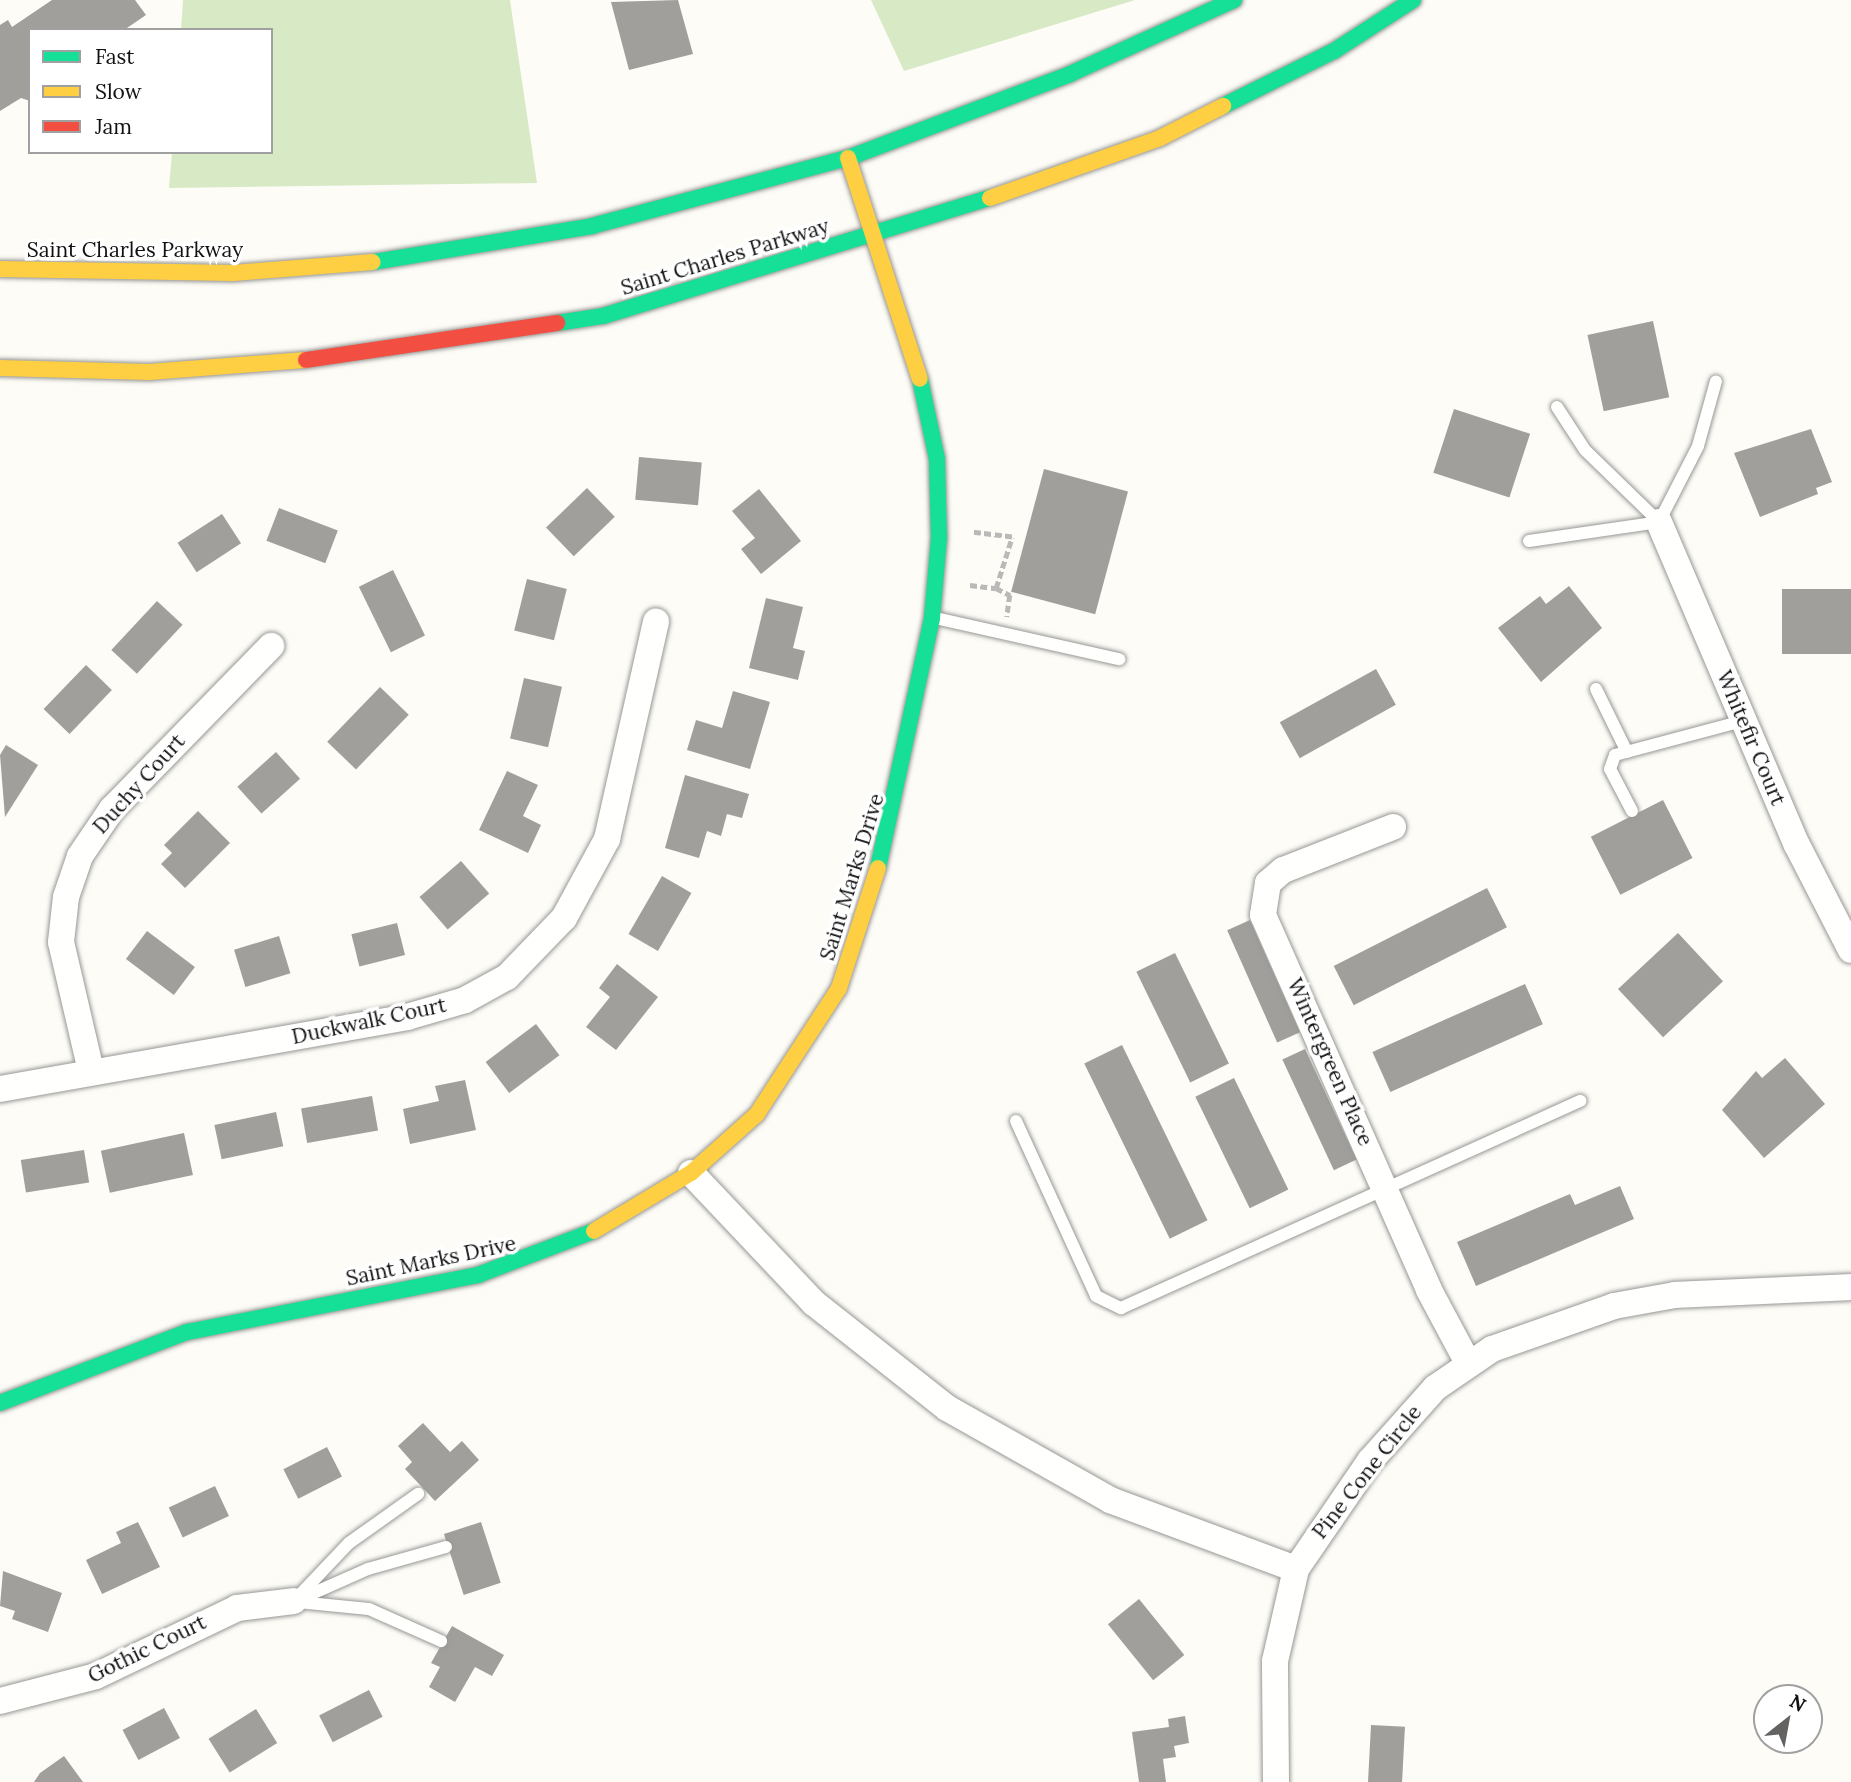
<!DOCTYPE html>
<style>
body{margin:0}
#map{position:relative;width:1851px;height:1782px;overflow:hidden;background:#fdfcf7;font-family:Lora,serif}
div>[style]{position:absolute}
.forest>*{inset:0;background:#d8eac5}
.building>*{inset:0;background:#a19f9c;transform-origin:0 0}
.path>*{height:4.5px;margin-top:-2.25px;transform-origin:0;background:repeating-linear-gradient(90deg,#b9b9b8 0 7px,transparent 0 10.5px)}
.roads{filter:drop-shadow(0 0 2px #979795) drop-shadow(0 0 2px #979795)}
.lane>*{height:12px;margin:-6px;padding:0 6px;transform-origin:6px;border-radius:6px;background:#fffffe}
.street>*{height:26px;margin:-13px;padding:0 13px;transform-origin:13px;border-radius:13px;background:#fffffe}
.fast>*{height:16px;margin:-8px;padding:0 8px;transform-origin:8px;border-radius:8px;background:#16e098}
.slow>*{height:16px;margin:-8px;padding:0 8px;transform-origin:8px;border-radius:8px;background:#ffcf43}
.jam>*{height:16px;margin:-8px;padding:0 8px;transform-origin:8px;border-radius:8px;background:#f24e42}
span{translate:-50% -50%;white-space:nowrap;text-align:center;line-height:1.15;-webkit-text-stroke:7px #fff;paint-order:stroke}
.street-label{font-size:21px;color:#111}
.legend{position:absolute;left:28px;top:28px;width:245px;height:126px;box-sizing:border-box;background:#fff;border:2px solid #a0a0a0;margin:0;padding:9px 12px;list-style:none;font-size:21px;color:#111}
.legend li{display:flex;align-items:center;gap:14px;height:35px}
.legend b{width:35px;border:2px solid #a0a0a0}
.north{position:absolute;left:1753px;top:1684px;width:70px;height:70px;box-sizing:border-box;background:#fff;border:2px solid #a0a0a0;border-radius:50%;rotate:31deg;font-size:19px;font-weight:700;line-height:28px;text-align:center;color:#111}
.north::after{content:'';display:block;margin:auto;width:24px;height:32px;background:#646362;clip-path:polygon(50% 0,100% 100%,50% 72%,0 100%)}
</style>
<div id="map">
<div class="forest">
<i style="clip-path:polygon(183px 0,510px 0,537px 183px,169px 188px,172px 152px,271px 152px,271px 30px,181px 30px)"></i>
<i style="clip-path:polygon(871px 0,1135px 0,904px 71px)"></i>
</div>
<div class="building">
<i style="clip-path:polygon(52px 0,135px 0,146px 15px,124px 30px,30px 30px,30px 101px,21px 98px,0 111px,0 25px,8px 20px,12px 27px)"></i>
<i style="clip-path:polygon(678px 0,693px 54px,629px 70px,611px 2px)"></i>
<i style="left:1653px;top:321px;width:78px;height:67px;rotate:78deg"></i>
<i style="left:1454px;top:409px;width:80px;height:67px;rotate:18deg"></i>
<i style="clip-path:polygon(1811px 429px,1832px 482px,1816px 488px,1818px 494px,1760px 517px,1734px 453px)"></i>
<i style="left:639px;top:457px;width:63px;height:43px;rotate:5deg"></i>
<i style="left:1044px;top:469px;width:87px;height:127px;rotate:15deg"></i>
<i style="left:587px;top:488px;width:40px;height:57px;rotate:46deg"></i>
<i style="clip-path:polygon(759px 489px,801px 541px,761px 574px,741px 549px,755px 538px,732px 511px)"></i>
<i style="left:279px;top:508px;width:63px;height:35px;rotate:21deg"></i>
<i style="left:222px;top:514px;width:35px;height:53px;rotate:57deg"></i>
<i style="left:393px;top:570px;width:73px;height:38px;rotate:64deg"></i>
<i style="left:527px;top:579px;width:41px;height:53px;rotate:14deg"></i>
<i style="clip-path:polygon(1569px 586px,1602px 628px,1541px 682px,1498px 628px,1540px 596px,1546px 604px)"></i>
<i style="left:1851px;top:589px;width:65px;height:69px;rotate:90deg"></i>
<i style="clip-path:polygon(766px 598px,803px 607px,793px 648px,805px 651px,798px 680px,749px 668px)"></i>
<i style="left:157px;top:601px;width:35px;height:67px;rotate:43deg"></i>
<i style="left:86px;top:665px;width:36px;height:61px;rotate:44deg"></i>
<i style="left:1376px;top:669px;width:41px;height:110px;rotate:61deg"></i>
<i style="left:524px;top:678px;width:39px;height:62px;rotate:13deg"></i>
<i style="left:380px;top:687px;width:40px;height:76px;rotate:44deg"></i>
<i style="clip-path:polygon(733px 691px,770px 702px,750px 769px,687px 750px,696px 720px,722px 728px)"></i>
<i style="clip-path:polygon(6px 745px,38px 765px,5px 817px,0 755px)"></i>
<i style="left:276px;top:752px;width:36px;height:52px;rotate:48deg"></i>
<i style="clip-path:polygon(507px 771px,538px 785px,523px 816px,541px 825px,528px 853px,479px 830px)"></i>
<i style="clip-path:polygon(685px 775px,749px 794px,742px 818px,727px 814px,721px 836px,707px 831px,699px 858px,665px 848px)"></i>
<i style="left:1663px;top:800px;width:65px;height:81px;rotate:63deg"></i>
<i style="clip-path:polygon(198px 811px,230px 843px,185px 888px,161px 864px,172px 853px,164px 845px)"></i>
<i style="left:461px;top:861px;width:43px;height:55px;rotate:49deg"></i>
<i style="left:662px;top:876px;width:34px;height:67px;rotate:30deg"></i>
<i style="left:1487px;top:888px;width:44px;height:172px;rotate:63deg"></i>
<i style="left:1250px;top:920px;width:123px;height:25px;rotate:66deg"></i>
<i style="left:397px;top:923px;width:33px;height:47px;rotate:76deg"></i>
<i style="left:147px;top:931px;width:60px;height:35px;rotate:37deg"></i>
<i style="left:1678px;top:933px;width:66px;height:82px;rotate:47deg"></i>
<i style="left:279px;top:936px;width:39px;height:47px;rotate:73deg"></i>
<i style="left:1175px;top:953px;width:123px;height:43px;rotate:64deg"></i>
<i style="clip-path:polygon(617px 964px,658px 997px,616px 1050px,586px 1027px,610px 997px,599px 988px)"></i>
<i style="left:1525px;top:984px;width:44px;height:167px;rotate:66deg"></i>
<i style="left:536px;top:1024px;width:39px;height:63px;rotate:53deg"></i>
<i style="left:1122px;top:1045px;width:195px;height:42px;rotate:64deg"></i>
<i style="left:1305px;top:1049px;width:122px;height:25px;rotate:65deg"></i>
<i style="clip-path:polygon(1785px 1058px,1825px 1104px,1764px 1158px,1722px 1110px,1756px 1071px,1762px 1078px)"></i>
<i style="left:1234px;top:1078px;width:124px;height:43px;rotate:64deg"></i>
<i style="clip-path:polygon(465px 1080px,476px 1130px,410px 1144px,403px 1109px,439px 1101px,435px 1086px)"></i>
<i style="left:372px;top:1096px;width:35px;height:72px;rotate:80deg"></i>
<i style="left:276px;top:1112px;width:35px;height:63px;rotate:78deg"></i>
<i style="left:184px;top:1133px;width:43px;height:85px;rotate:78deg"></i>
<i style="left:84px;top:1150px;width:33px;height:64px;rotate:81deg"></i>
<i style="clip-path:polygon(1620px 1186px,1634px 1219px,1476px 1286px,1457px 1242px,1570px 1194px,1575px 1205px)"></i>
<i style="clip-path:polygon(423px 1423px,450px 1452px,462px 1441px,479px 1460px,435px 1501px,405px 1469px,412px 1462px,398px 1446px)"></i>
<i style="left:327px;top:1447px;width:33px;height:49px;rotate:63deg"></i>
<i style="left:215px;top:1486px;width:33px;height:51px;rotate:65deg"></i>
<i style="clip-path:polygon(138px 1522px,160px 1567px,102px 1594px,86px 1560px,121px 1543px,116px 1532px)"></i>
<i style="left:481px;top:1522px;width:64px;height:39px;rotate:72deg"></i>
<i style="clip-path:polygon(3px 1571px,62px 1593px,48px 1632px,12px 1619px,15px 1611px,0 1606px)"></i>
<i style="left:1139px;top:1599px;width:72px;height:40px;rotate:51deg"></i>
<i style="clip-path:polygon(452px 1626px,504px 1655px,492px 1676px,475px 1667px,455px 1702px,429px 1687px,440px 1667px,431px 1663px)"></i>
<i style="left:369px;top:1690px;width:30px;height:56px;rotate:63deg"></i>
<i style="left:164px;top:1708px;width:34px;height:47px;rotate:62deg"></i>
<i style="left:256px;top:1709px;width:40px;height:56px;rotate:58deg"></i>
<i style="clip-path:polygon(1185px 1716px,1189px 1743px,1174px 1746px,1176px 1757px,1163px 1759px,1166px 1782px,1139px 1782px,1132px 1732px,1169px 1727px,1168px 1719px)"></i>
<i style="left:1371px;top:1725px;width:34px;height:57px;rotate:3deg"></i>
<i style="clip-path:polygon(64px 1756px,83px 1782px,34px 1782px,40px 1773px)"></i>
</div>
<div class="path">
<i style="left:970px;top:585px;width:26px;rotate:7deg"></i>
<i style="left:996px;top:588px;width:53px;rotate:-72.6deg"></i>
<i style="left:1012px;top:537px;width:39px;rotate:-173deg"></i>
<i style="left:996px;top:588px;width:16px;rotate:27deg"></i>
<i style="left:1010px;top:595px;width:22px;rotate:98deg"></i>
</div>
<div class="roads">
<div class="lane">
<i style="left:1557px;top:407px;width:51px;rotate:56.9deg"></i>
<i style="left:1585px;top:450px;width:103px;rotate:44.2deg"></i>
<i style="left:1529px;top:541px;width:131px;rotate:-8.3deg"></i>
<i style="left:1659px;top:522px;width:85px;rotate:-62.8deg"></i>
<i style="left:1698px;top:446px;width:67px;rotate:-74.5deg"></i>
<i style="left:935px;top:618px;width:189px;rotate:12.6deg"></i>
<i style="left:1596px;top:689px;width:70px;rotate:63.8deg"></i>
<i style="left:1632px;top:811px;width:47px;rotate:-117.6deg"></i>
<i style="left:1610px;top:769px;width:15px;rotate:-70deg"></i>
<i style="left:1615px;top:755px;width:132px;rotate:-14.9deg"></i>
<i style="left:1016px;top:1121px;width:192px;rotate:65.4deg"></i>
<i style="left:1096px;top:1296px;width:28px;rotate:26deg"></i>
<i style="left:1121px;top:1308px;width:504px;rotate:-24.27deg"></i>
<i style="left:298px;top:1600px;width:77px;rotate:-23.9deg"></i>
<i style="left:368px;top:1569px;width:81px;rotate:-15.8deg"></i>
<i style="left:294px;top:1601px;width:80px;rotate:-46.5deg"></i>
<i style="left:349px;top:1543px;width:85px;rotate:-35.4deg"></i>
<i style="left:298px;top:1602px;width:71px;rotate:5.6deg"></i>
<i style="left:369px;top:1609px;width:79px;rotate:24deg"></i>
</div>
<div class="street">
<i style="left:1659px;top:522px;width:351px;rotate:66.9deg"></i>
<i style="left:1797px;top:845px;width:118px;rotate:62.8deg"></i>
<i style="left:1393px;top:827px;width:118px;rotate:158.6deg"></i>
<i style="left:1283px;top:870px;width:20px;rotate:139deg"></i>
<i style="left:1268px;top:883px;width:32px;rotate:99deg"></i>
<i style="left:1263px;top:915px;width:410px;rotate:66.1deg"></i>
<i style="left:1429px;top:1290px;width:83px;rotate:61.9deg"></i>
<i style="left:91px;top:1071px;width:132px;rotate:-103.1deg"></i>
<i style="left:61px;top:942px;width:45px;rotate:-83.7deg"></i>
<i style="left:66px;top:897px;width:43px;rotate:-71.1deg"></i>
<i style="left:80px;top:856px;width:57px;rotate:-55.8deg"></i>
<i style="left:112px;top:809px;width:228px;rotate:-45.7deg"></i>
<i style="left:0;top:1089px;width:413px;rotate:-10deg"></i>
<i style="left:407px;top:1017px;width:60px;rotate:-16.3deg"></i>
<i style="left:465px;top:1000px;width:48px;rotate:-28.7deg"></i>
<i style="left:507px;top:977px;width:82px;rotate:-46deg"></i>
<i style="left:564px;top:918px;width:90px;rotate:-61.4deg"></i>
<i style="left:607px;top:839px;width:223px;rotate:-77.3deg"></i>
<i style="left:691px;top:1173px;width:179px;rotate:46.6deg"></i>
<i style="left:814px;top:1303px;width:169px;rotate:38.3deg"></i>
<i style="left:947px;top:1408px;width:187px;rotate:29.4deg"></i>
<i style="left:1110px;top:1500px;width:198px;rotate:20.4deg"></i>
<i style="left:0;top:1701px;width:99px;rotate:-14.6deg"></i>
<i style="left:96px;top:1676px;width:157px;rotate:-25.7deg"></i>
<i style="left:237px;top:1608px;width:57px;rotate:-7deg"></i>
<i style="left:1276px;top:1782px;width:121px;rotate:-90.5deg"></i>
<i style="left:1275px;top:1661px;width:94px;rotate:-77.1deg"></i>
<i style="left:1296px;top:1569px;width:131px;rotate:-55.6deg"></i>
<i style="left:1370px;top:1461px;width:98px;rotate:-48.3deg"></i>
<i style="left:1435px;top:1388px;width:69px;rotate:-34.4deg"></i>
<i style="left:1492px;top:1349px;width:129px;rotate:-19.4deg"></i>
<i style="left:1614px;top:1306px;width:62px;rotate:-10.2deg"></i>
<i style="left:1675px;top:1295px;width:176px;rotate:-2.6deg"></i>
</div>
<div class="fast">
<i style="left:1223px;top:106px;width:124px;rotate:-26.4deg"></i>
<i style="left:1334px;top:51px;width:94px;rotate:-32.8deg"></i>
<i style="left:373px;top:262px;width:222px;rotate:-9.3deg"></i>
<i style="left:592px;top:226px;width:265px;rotate:-14.9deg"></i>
<i style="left:848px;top:158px;width:237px;rotate:-20.7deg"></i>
<i style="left:1070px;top:74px;width:180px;rotate:-24.3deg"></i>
<i style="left:557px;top:323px;width:47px;rotate:-8.7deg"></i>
<i style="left:603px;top:316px;width:405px;rotate:-17deg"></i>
<i style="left:878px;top:868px;width:256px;rotate:-77.8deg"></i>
<i style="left:932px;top:618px;width:80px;rotate:-85deg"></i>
<i style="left:939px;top:538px;width:79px;rotate:-91.5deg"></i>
<i style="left:937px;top:459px;width:82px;rotate:-102deg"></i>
<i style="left:0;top:1403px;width:200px;rotate:-20.8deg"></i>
<i style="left:187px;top:1332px;width:297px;rotate:-11.1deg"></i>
<i style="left:478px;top:1275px;width:124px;rotate:-20.8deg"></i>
</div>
<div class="slow">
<i style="left:848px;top:158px;width:232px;rotate:72deg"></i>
<i style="left:990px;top:198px;width:180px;rotate:-19.4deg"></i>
<i style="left:1160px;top:138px;width:71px;rotate:-26.9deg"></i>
<i style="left:0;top:269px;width:233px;rotate:1deg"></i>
<i style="left:233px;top:273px;width:140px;rotate:-4.5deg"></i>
<i style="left:0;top:368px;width:149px;rotate:1.5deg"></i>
<i style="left:149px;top:372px;width:157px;rotate:-4.4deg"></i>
<i style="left:594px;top:1231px;width:113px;rotate:-30.9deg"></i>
<i style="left:691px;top:1173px;width:89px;rotate:-41.8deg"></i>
<i style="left:757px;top:1114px;width:150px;rotate:-56.9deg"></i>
<i style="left:839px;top:988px;width:126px;rotate:-72deg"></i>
</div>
<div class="jam">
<i style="left:306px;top:360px;width:254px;rotate:-8.4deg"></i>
</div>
</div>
<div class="street-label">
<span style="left:135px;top:250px">Saint Charles Parkway</span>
<span style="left:725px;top:257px;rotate:-17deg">Saint Charles Parkway</span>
<span style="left:1751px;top:738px;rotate:67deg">Whitefir Court</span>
<span style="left:139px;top:784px;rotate:-48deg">Duchy Court</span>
<span style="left:852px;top:877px;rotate:-73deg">Saint Marks Drive</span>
<span style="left:369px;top:1021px;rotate:-12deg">Duckwalk Court</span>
<span style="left:1330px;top:1062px;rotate:66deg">Wintergreen Place</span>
<span style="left:431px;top:1261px;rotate:-12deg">Saint Marks Drive</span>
<span style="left:1367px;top:1472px;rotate:-52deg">Pine Cone Circle</span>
<span style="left:147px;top:1649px;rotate:-26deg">Gothic Court</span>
</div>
<ul class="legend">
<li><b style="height:9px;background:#16e098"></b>Fast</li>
<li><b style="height:9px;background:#ffcf43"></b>Slow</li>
<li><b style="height:9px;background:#f24e42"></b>Jam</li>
</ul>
<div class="north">N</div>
</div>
